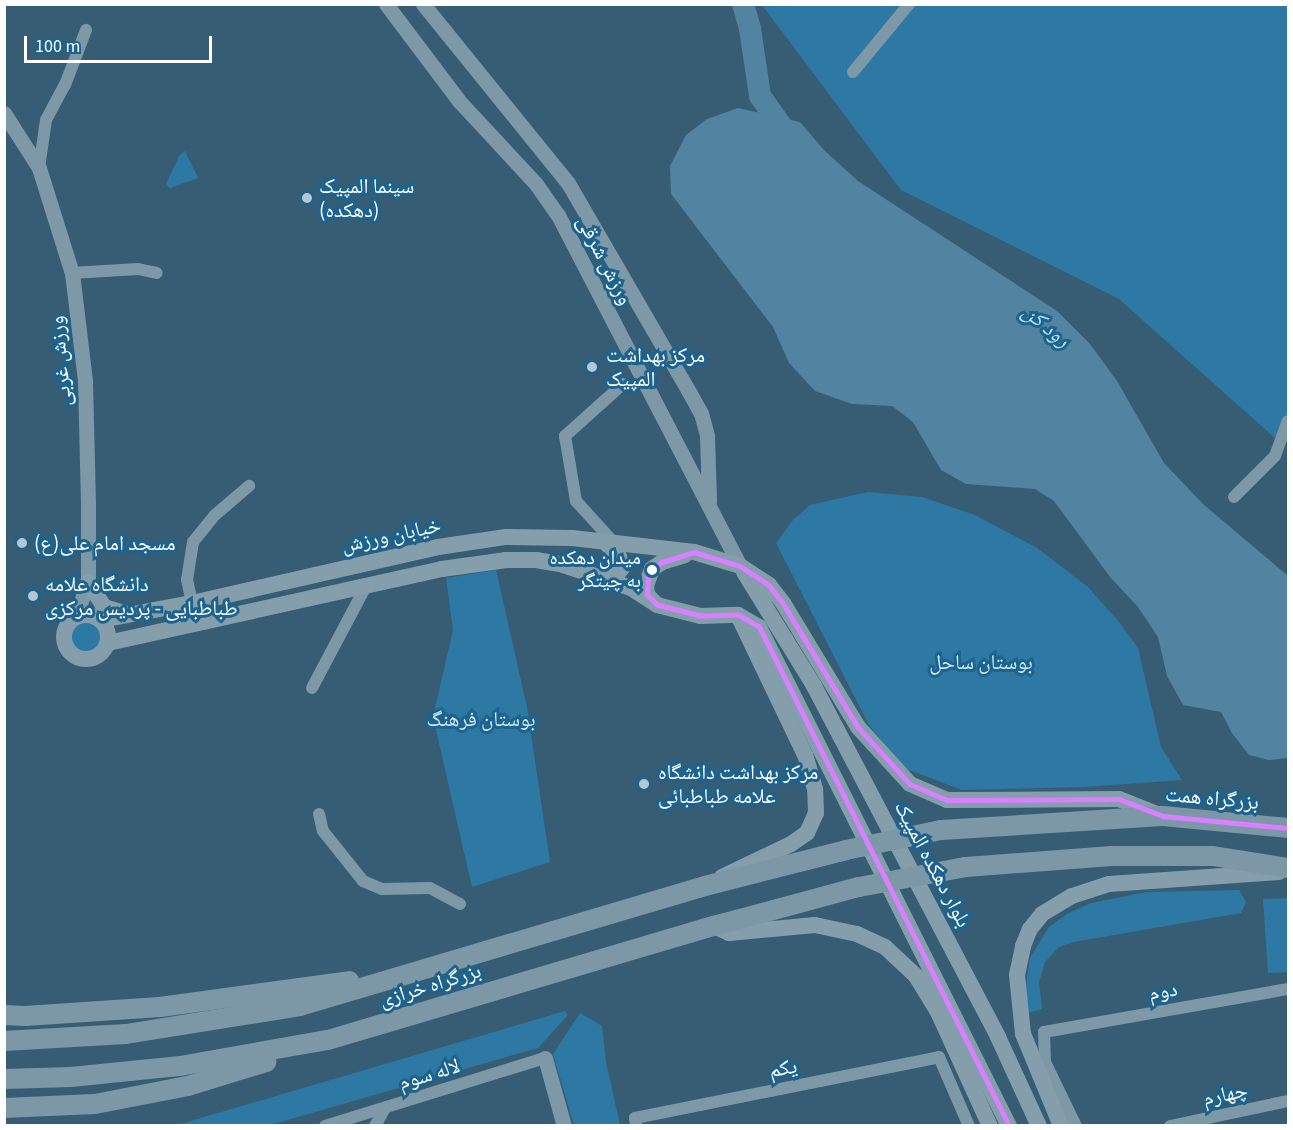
<!DOCTYPE html>
<meta charset="utf-8">
<style>
body{margin:0}
#map{position:relative;width:1293px;height:1130px;overflow:hidden;background:#365d74;font-family:"Source Sans 3","Noto Naskh Arabic",sans-serif}
div>[style]{position:absolute}
.green>*{inset:0;background:#2d79a3}
.round{border-radius:50%}
.water>*{inset:0;background:#5283a0}
.river>*{height:22px;margin:-11px;padding:0 11px;transform-origin:11px;border-radius:11px;background:#5283a0}
.minor>*{height:12px;margin:-6px;padding:0 6px;transform-origin:6px;border-radius:6px;background:#7d98a7}
.tertiary>*{height:15px;margin:-7.5px;padding:0 7.5px;transform-origin:7.5px;border-radius:7.5px;background:#7d98a7}
.secondary>*{height:16px;margin:-8px;padding:0 8px;transform-origin:8px;border-radius:8px;background:#859eac}
.secondary>.ring{margin:-8px;padding:0;box-sizing:content-box;background:none;border:16px solid #859eac;border-radius:50%}
.trunk>*{height:20px;margin:-10px;padding:0 10px;transform-origin:10px;border-radius:10px;background:#7c98a7}
.bus-1>*{height:4.5px;margin:-2.25px;padding:0 2.25px;transform-origin:2.25px;border-radius:2.25px;background:#d880ff}
.dots>*{width:16px;height:16px;translate:-50% -50%;box-sizing:border-box;border:3px solid #1c638e;border-radius:50%}
span{translate:-50% -50%;white-space:nowrap;text-align:center;line-height:1.15;-webkit-text-stroke:6px #1c638e;paint-order:stroke}
.bus-label{font-size:20px;color:#fff}
.right{translate:-100% -50%;text-align:right}
.poi-label{font-size:21px;color:#fff}
.left{translate:0 -50%;text-align:left}
.street-label{font-size:21px;color:#fff}
.park-label{font-size:21px;color:#cfeafa}
.water-label{font-size:22px;color:#b5def4;font-style:italic}
.frame{position:absolute;inset:0;border:6px solid #fff;pointer-events:none}
.scale{position:absolute;left:24px;top:36px;width:188px;height:27px;box-sizing:border-box;border:3px solid #fff;border-top:0;padding-left:8px;font-size:18px;line-height:21px;white-space:nowrap;color:#fff;-webkit-text-stroke:4px #1c638e;paint-order:stroke}
</style>
<div id="map">
<div class="green">
<i style="clip-path:polygon(762px 5px,1288px 5px,1288px 441px,1276px 439px,1119px 299px,901px 190px)"></i>
<i style="clip-path:polygon(185px 151px,198px 178px,170px 188px,166px 184px,179px 156px)"></i>
<i style="clip-path:polygon(868px 492px,922px 497px,975px 515px,1037px 548px,1088px 587px,1120px 623px,1138px 648px,1161px 747px,1182px 780px,1083px 787px,962px 790px,904px 768px,869px 725px,776px 543px,793px 520px,810px 505px)"></i>
<i style="clip-path:polygon(496px 570px,527px 707px,550px 862px,472px 887px,433px 717px,453px 630px,446px 578px)"></i>
<i class="round" style="left:68px;top:617px;width:38px;height:38px"></i>
<i style="clip-path:polygon(1239px 890px,1246px 902px,1241px 913px,1074px 942px,1059px 947px,1045px 962px,1039px 982px,1042px 1009px,1028px 1013px,1026px 985px,1030px 958px,1049px 927px,1067px 914px,1091px 903px,1147px 892px)"></i>
<i style="clip-path:polygon(1288px 898px,1288px 972px,1268px 973px,1263px 899px)"></i>
<i style="clip-path:polygon(565px 1011px,568px 1015px,538px 1048px,270px 1125px,177px 1125px)"></i>
<i style="clip-path:polygon(580px 1013px,602px 1026px,606px 1062px,620px 1125px,574px 1125px,553px 1054px)"></i>
</div>
<div class="water">
<i style="clip-path:polygon(738px 108px,800px 122px,824px 150px,858px 181px,1057px 311px,1090px 344px,1117px 381px,1164px 463px,1204px 505px,1287px 575px,1288px 758px,1269px 760px,1249px 755px,1232px 733px,1221px 712px,1183px 705px,1167px 676px,1158px 637px,1138px 607px,1110px 577px,1054px 501px,1035px 489px,966px 484px,941px 470px,913px 422px,892px 406px,852px 404px,815px 391px,789px 363px,773px 327px,671px 194px,670px 166px,686px 135px,707px 119px)"></i>
</div>
<div class="river">
<i style="left:743px;top:4px;width:26px;rotate:74deg"></i>
<i style="left:750px;top:29px;width:68px;rotate:81.5deg"></i>
<i style="left:760px;top:96px;width:43px;rotate:54.5deg"></i>
<i style="left:785px;top:131px;width:12px;rotate:35deg"></i>
</div>
<div class="minor">
<i style="left:853px;top:72px;width:88px;rotate:-50.5deg"></i>
<i style="left:39px;top:168px;width:49px;rotate:-81.7deg"></i>
<i style="left:46px;top:120px;width:40px;rotate:-62deg"></i>
<i style="left:65px;top:85px;width:59px;rotate:-69.1deg"></i>
<i style="left:72px;top:273px;width:66px;rotate:-3.5deg"></i>
<i style="left:138px;top:269px;width:19px;rotate:12deg"></i>
<i style="left:1234px;top:497px;width:58px;rotate:-45deg"></i>
<i style="left:1275px;top:456px;width:37px;rotate:-70deg"></i>
<i style="left:616px;top:545px;width:59px;rotate:-132.3deg"></i>
<i style="left:576px;top:501px;width:66px;rotate:-99.6deg"></i>
<i style="left:565px;top:436px;width:78px;rotate:-41.9deg"></i>
<i style="left:192px;top:603px;width:24px;rotate:-102deg"></i>
<i style="left:187px;top:580px;width:38px;rotate:-81deg"></i>
<i style="left:193px;top:542px;width:35px;rotate:-51deg"></i>
<i style="left:215px;top:515px;width:45px;rotate:-40.5deg"></i>
<i style="left:312px;top:688px;width:115px;rotate:-62.1deg"></i>
<i style="left:319px;top:814px;width:17px;rotate:77deg"></i>
<i style="left:323px;top:831px;width:64px;rotate:51.3deg"></i>
<i style="left:363px;top:881px;width:21px;rotate:23deg"></i>
<i style="left:382px;top:889px;width:48px;rotate:-1.2deg"></i>
<i style="left:430px;top:888px;width:34px;rotate:28deg"></i>
<i style="left:325px;top:1126px;width:230px;rotate:-17.2deg"></i>
<i style="left:375px;top:1126px;width:21px;rotate:-61deg"></i>
<i style="left:636px;top:1126px;width:8px;rotate:-97deg"></i>
<i style="left:635px;top:1118px;width:310px;rotate:-11.3deg"></i>
<i style="left:939px;top:1057px;width:75px;rotate:66.5deg"></i>
<i style="left:1076px;top:1126px;width:71px;rotate:-115.8deg"></i>
<i style="left:1045px;top:1062px;width:30px;rotate:-92deg"></i>
<i style="left:1044px;top:1032px;width:248px;rotate:-10deg"></i>
<i style="left:1170px;top:1126px;width:121px;rotate:-12deg"></i>
</div>
<div class="tertiary">
<i style="left:386px;top:4px;width:121px;rotate:53deg"></i>
<i style="left:459px;top:101px;width:113px;rotate:47.1deg"></i>
<i style="left:536px;top:184px;width:38px;rotate:55deg"></i>
<i style="left:558px;top:215px;width:395px;rotate:62.6deg"></i>
<i style="left:423px;top:4px;width:230px;rotate:51deg"></i>
<i style="left:568px;top:183px;width:239px;rotate:59.9deg"></i>
<i style="left:688px;top:390px;width:26px;rotate:61deg"></i>
<i style="left:701px;top:413px;width:24px;rotate:75deg"></i>
<i style="left:707px;top:436px;width:65px;rotate:88.2deg"></i>
<i style="left:4px;top:113px;width:65px;rotate:57.5deg"></i>
<i style="left:39px;top:168px;width:110px;rotate:72.6deg"></i>
<i style="left:72px;top:273px;width:109px;rotate:83.1deg"></i>
<i style="left:85px;top:381px;width:120px;rotate:88.6deg"></i>
<i style="left:88px;top:501px;width:81px;rotate:90deg"></i>
<i style="left:88px;top:582px;width:37px;rotate:110deg"></i>
<i style="left:545px;top:1058px;width:71px;rotate:74.4deg"></i>
</div>
<div class="secondary">
<i style="left:744px;top:572px;width:134px;rotate:58.4deg"></i>
<i style="left:814px;top:686px;width:396px;rotate:62.3deg"></i>
<i style="left:998px;top:1037px;width:98px;rotate:65.3deg"></i>
<i style="left:601px;top:578px;width:15px;rotate:-8deg"></i>
<i style="left:616px;top:576px;width:10px;rotate:-53deg"></i>
<i style="left:622px;top:568px;width:11px;rotate:-105deg"></i>
<i style="left:619px;top:557px;width:18px;rotate:-133deg"></i>
<i style="left:88px;top:582px;width:30px;rotate:57deg"></i>
<i style="left:104px;top:607px;width:24px;rotate:17deg"></i>
<i style="left:654px;top:602px;width:10px;rotate:-135deg"></i>
<i style="left:647px;top:595px;width:9px;rotate:-96deg"></i>
<i style="left:646px;top:586px;width:18px;rotate:-71deg"></i>
<i style="left:652px;top:569px;width:12px;rotate:-35deg"></i>
<i style="left:662px;top:562px;width:24px;rotate:-17deg"></i>
<i class="ring" style="left:64px;top:615px;width:28px;height:28px"></i>
<i style="left:101px;top:620px;width:93px;rotate:-10.6deg"></i>
<i style="left:192px;top:603px;width:252px;rotate:-12.8deg"></i>
<i style="left:438px;top:547px;width:69px;rotate:-8.4deg"></i>
<i style="left:506px;top:537px;width:66px;rotate:0.9deg"></i>
<i style="left:572px;top:538px;width:123px;rotate:6.5deg"></i>
<i style="left:694px;top:552px;width:48px;rotate:16.9deg"></i>
<i style="left:740px;top:566px;width:35px;rotate:33deg"></i>
<i style="left:769px;top:585px;width:23px;rotate:52deg"></i>
<i style="left:783px;top:603px;width:145px;rotate:58.8deg"></i>
<i style="left:858px;top:727px;width:77px;rotate:47.6deg"></i>
<i style="left:910px;top:784px;width:40px;rotate:23.4deg"></i>
<i style="left:947px;top:800px;width:172px;rotate:-0.3deg"></i>
<i style="left:1119px;top:799px;width:46px;rotate:21.6deg"></i>
<i style="left:108px;top:643px;width:342px;rotate:-12.5deg"></i>
<i style="left:442px;top:569px;width:65px;rotate:-8deg"></i>
<i style="left:506px;top:560px;width:30px"></i>
<i style="left:536px;top:560px;width:27px;rotate:10deg"></i>
<i style="left:563px;top:565px;width:72px;rotate:18.7deg"></i>
<i style="left:631px;top:588px;width:31px;rotate:33deg"></i>
<i style="left:657px;top:605px;width:44px;rotate:14.3deg"></i>
<i style="left:700px;top:616px;width:38px;rotate:-2deg"></i>
<i style="left:738px;top:615px;width:24px;rotate:30deg"></i>
<i style="left:759px;top:627px;width:558px;rotate:63.39deg"></i>
<i style="left:722px;top:877px;width:76px;rotate:-25.6deg"></i>
<i style="left:791px;top:844px;width:19px;rotate:-35deg"></i>
<i style="left:807px;top:833px;width:22px;rotate:-66deg"></i>
<i style="left:816px;top:813px;width:24px;rotate:-92deg"></i>
<i style="left:815px;top:789px;width:35px;rotate:-106deg"></i>
<i style="left:805px;top:755px;width:155px;rotate:-115.6deg"></i>
<i style="left:714px;top:926px;width:17px;rotate:25deg"></i>
<i style="left:729px;top:933px;width:86px;rotate:-5.3deg"></i>
<i style="left:815px;top:925px;width:43px;rotate:12.1deg"></i>
<i style="left:857px;top:934px;width:31px;rotate:25deg"></i>
<i style="left:885px;top:947px;width:42px;rotate:43.1deg"></i>
<i style="left:916px;top:976px;width:42px;rotate:58.6deg"></i>
<i style="left:938px;top:1012px;width:125px;rotate:65.5deg"></i>
<i style="left:1061px;top:1126px;width:100px;rotate:-112.4deg"></i>
<i style="left:1023px;top:1034px;width:59px;rotate:-95.8deg"></i>
<i style="left:1017px;top:975px;width:30px;rotate:-78deg"></i>
<i style="left:1023px;top:946px;width:18px;rotate:-68deg"></i>
<i style="left:1030px;top:929px;width:19px;rotate:-51deg"></i>
<i style="left:1042px;top:914px;width:35px;rotate:-31deg"></i>
<i style="left:1072px;top:896px;width:39px;rotate:-18deg"></i>
<i style="left:1109px;top:884px;width:170px;rotate:-4deg"></i>
</div>
<div class="trunk">
<i style="left:4px;top:1015px;width:21px;rotate:3deg"></i>
<i style="left:25px;top:1016px;width:135px;rotate:-3.8deg"></i>
<i style="left:160px;top:1007px;width:191px;rotate:-7.8deg"></i>
<i style="left:4px;top:1041px;width:122px;rotate:-3.3deg"></i>
<i style="left:126px;top:1034px;width:176px;rotate:-9.1deg"></i>
<i style="left:300px;top:1006px;width:422px;rotate:-16.5deg"></i>
<i style="left:705px;top:886px;width:146px;rotate:-14.3deg"></i>
<i style="left:846px;top:850px;width:97px;rotate:-11.9deg"></i>
<i style="left:941px;top:830px;width:222px;rotate:-3.6deg"></i>
<i style="left:1163px;top:816px;width:126px;rotate:5.5deg"></i>
<i style="left:4px;top:1079px;width:67px;rotate:-1.7deg"></i>
<i style="left:71px;top:1077px;width:110px;rotate:-5.8deg"></i>
<i style="left:180px;top:1066px;width:150px;rotate:-10deg"></i>
<i style="left:328px;top:1040px;width:402px;rotate:-16.5deg"></i>
<i style="left:714px;top:926px;width:150px;rotate:-15.1deg"></i>
<i style="left:859px;top:887px;width:109px;rotate:-10.6deg"></i>
<i style="left:966px;top:867px;width:146px;rotate:-4.3deg"></i>
<i style="left:1112px;top:856px;width:101px"></i>
<i style="left:1213px;top:856px;width:76px;rotate:9.1deg"></i>
<i style="left:4px;top:1108px;width:91px;rotate:-2.5deg"></i>
<i style="left:95px;top:1104px;width:95px;rotate:-11deg"></i>
<i style="left:188px;top:1086px;width:82px;rotate:-17.1deg"></i>
</div>
<div class="bus-1">
<i style="left:1009px;top:1126px;width:558px;rotate:-116.61deg"></i>
<i style="left:759px;top:627px;width:24px;rotate:-150deg"></i>
<i style="left:738px;top:615px;width:38px;rotate:178deg"></i>
<i style="left:700px;top:616px;width:44px;rotate:-165.7deg"></i>
<i style="left:657px;top:605px;width:14px;rotate:-135deg"></i>
<i style="left:647px;top:595px;width:18px;rotate:-87deg"></i>
<i style="left:648px;top:577px;width:9px;rotate:-63deg"></i>
<i style="left:652px;top:569px;width:12px;rotate:-35deg"></i>
<i style="left:662px;top:562px;width:34px;rotate:-17deg"></i>
<i style="left:694px;top:552px;width:48px;rotate:16.9deg"></i>
<i style="left:740px;top:566px;width:35px;rotate:33deg"></i>
<i style="left:769px;top:585px;width:23px;rotate:52deg"></i>
<i style="left:783px;top:603px;width:145px;rotate:58.8deg"></i>
<i style="left:858px;top:727px;width:77px;rotate:47.6deg"></i>
<i style="left:910px;top:784px;width:40px;rotate:23.4deg"></i>
<i style="left:947px;top:800px;width:172px;rotate:-0.3deg"></i>
<i style="left:1119px;top:799px;width:47px;rotate:21.1deg"></i>
<i style="left:1163px;top:816px;width:126px;rotate:5.5deg"></i>
</div>
<div class="dots">
<i style="left:307px;top:198px;background:#b9c6ce"></i>
<i style="left:592px;top:367px;background:#b9c6ce"></i>
<i style="left:22px;top:543px;background:#b9c6ce"></i>
<i style="left:652px;top:570px;background:#fff"></i>
<i style="left:33px;top:596px;background:#b9c6ce"></i>
<i style="left:644px;top:784px;background:#b9c6ce"></i>
</div>
<div class="bus-label">
<span class="right" style="left:641px;top:570px">میدان دهکده<br>به چیتگر</span>
</div>
<div class="poi-label">
<span class="left" style="left:319px;top:198px">سینما المپیک<br>(دهکده)</span>
<span class="left" style="left:606px;top:367px">مرکز بهداشت<br>المپیک</span>
<span class="left" style="left:34px;top:543px">مسجد امام علی(ع)</span>
<span class="left" style="left:45px;top:596px">دانشگاه علامه<br>طباطبایی - پردیس مرکزی</span>
<span class="left" style="left:658px;top:784px">مرکز بهداشت دانشگاه<br>علامه طباطبائی</span>
</div>
<div class="street-label">
<span style="left:605px;top:260px;rotate:63deg">ورزش شرقی</span>
<span style="left:60px;top:361px;rotate:-95deg">ورزش غربی</span>
<span style="left:391px;top:535px;rotate:-12deg">خیابان ورزش</span>
<span style="left:1212px;top:798px;rotate:5deg">بزرگراه همت</span>
<span style="left:933px;top:864px;rotate:62deg">بلوار دهکده المپیک</span>
<span style="left:430px;top:985px;rotate:-17deg">بزرگراه خرازی</span>
<span style="left:1163px;top:991px;rotate:-10deg">دوم</span>
<span style="left:783px;top:1068px;rotate:-11deg">یکم</span>
<span style="left:429px;top:1074px;rotate:-17deg">لاله سوم</span>
<span style="left:1225px;top:1094px;rotate:-12deg">چهارم</span>
</div>
<div class="park-label">
<span style="left:981px;top:662px">بوستان ساحل</span>
<span style="left:481px;top:719px">بوستان فرهنگ</span>
</div>
<div class="water-label">
<span style="left:1046px;top:326px;rotate:40deg">رود کن</span>
</div>
<div class="frame"></div>
<div class="scale">100 m</div>
</div>
